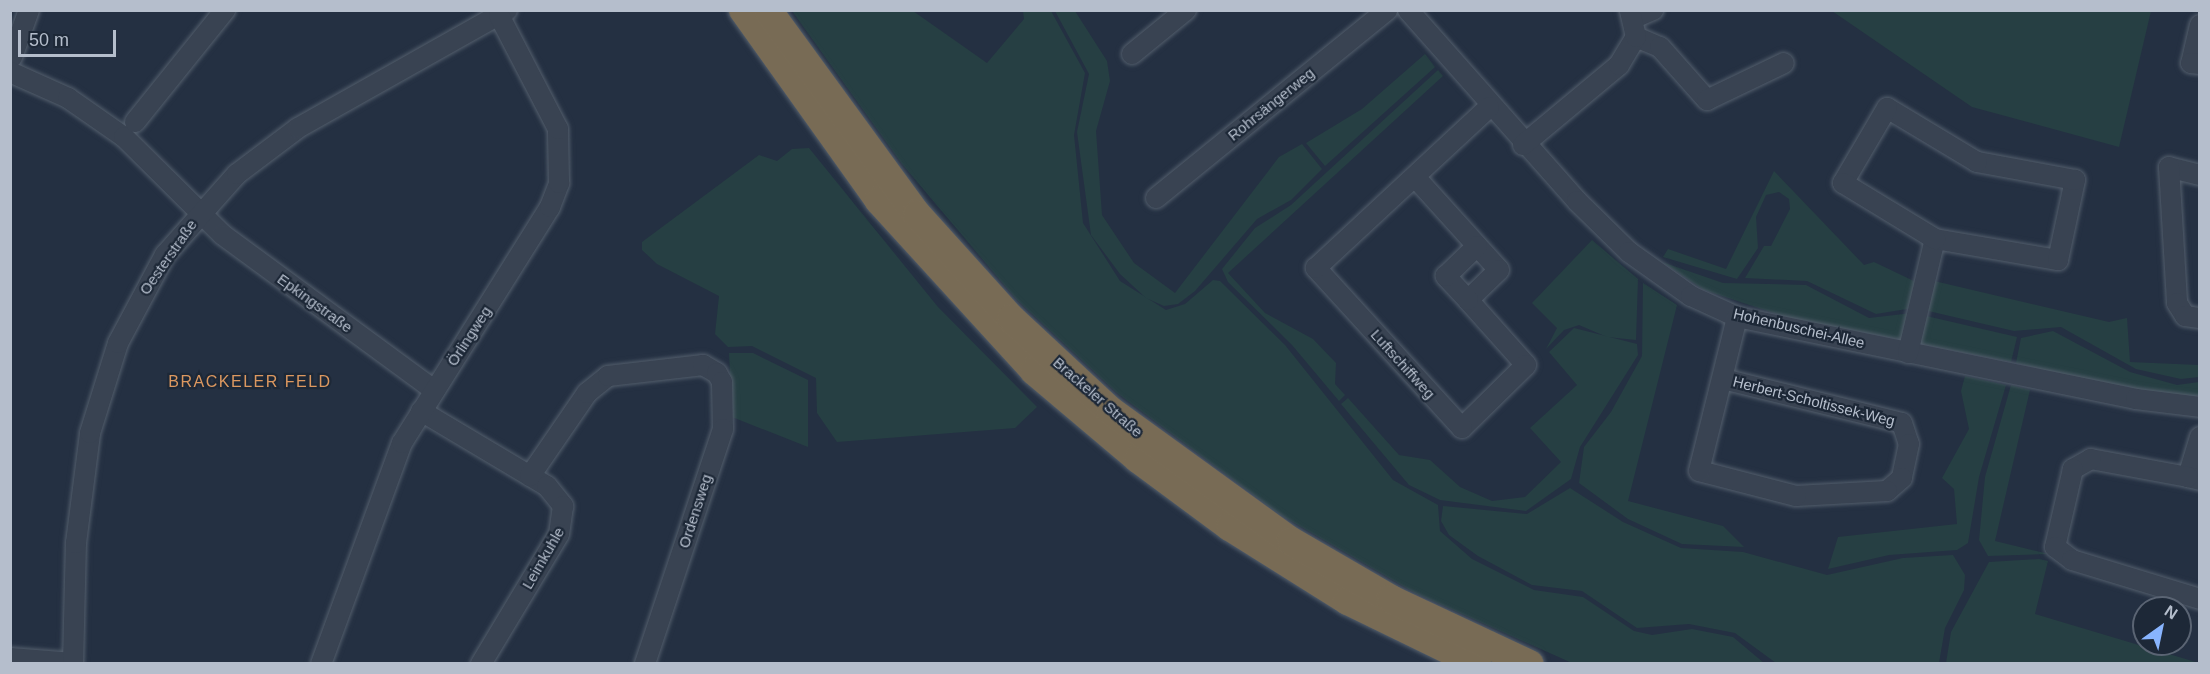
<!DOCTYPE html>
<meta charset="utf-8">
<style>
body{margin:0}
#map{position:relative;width:2210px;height:674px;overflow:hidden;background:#243042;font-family:Arial,sans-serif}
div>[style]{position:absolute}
.green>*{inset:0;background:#263f43}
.roads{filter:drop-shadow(0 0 2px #535e6c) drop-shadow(0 0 2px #535e6c)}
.minor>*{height:20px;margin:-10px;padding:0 10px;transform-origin:10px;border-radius:10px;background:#394352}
.highway>*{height:28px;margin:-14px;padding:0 14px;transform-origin:14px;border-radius:14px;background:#786b55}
span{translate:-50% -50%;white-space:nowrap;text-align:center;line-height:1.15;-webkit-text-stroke:4.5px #1d2837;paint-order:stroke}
.street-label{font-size:15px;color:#b5becc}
.neighbourhood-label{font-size:16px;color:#dc9860;letter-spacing:1.5px}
.frame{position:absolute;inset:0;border:12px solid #b5becc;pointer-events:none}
.north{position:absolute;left:2132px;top:596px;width:60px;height:60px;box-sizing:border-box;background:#1d2837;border:2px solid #5a6473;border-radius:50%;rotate:33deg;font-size:16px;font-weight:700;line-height:24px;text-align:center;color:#b5becc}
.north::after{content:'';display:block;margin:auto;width:21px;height:27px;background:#88b4fe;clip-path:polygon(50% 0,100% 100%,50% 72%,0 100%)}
.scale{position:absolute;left:18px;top:30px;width:98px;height:27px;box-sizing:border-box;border:3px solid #b5becc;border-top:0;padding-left:8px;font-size:18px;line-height:21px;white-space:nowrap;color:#b5becc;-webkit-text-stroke:4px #1d2837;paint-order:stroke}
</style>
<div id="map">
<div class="green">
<i style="clip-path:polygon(792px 11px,913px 11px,987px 63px,1024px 19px,1023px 11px,1051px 11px,1085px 73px,1074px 135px,1083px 223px,1120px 281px,1166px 310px,1185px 304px,1213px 280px,1220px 281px,1285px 345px,1393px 480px,1438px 505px,1440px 531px,1472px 559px,1534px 590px,1583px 597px,1634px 631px,1652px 635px,1692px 629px,1733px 637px,1764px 663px,1572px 663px,1415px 593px,1279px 514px,1117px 393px,1016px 299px,902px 164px)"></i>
<i style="clip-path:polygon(1055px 11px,1075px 11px,1107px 61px,1110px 81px,1096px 131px,1102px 215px,1134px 263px,1175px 293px,1279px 157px,1302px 144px,1322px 169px,1291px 200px,1257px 219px,1195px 291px,1178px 304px,1164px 306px,1146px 298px,1120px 274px,1091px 235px,1077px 132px,1089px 74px)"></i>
<i style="clip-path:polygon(1832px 11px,2151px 11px,2119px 147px,1972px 107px)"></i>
<i style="clip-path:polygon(1425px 54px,1435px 67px,1325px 166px,1306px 143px,1362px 109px)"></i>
<i style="clip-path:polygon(1438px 70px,1443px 76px,1228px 273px,1265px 313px,1313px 339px,1336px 363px,1335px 384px,1345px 395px,1339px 401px,1292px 345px,1228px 282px,1222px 269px,1255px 228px,1291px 205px)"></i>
<i style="clip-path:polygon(809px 148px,938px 307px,1037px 407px,1015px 428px,837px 442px,817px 413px,816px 378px,752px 346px,728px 347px,715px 334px,719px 296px,657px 264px,642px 250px,642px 242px,759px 155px,777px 161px,792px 149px)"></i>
<i style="clip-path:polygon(1774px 171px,1864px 265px,1874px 262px,1918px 283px,1913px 308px,1876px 314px,1807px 281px,1745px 278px,1764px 246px,1771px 246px,1790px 209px,1789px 199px,1779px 192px,1766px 195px,1756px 217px,1758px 248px,1737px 279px,1663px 257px,1668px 249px,1726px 269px)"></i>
<i style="clip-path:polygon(1592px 240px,1638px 279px,1636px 340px,1607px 337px,1579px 325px,1564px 330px,1546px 349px,1557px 328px,1532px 303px)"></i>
<i style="clip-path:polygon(1662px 262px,1723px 283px,1806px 285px,1869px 318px,1912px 313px,1902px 340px,1789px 318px,1704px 290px)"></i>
<i style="clip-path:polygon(1930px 280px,2109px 322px,2127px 318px,2130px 362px,2199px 365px,2199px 377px,2181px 379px,2136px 369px,2061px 327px,2014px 331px,1924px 310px)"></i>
<i style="clip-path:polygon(1643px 283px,1677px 305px,1628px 501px,1723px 526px,1744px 547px,1682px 544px,1628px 519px,1579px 483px,1584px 447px,1611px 412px,1642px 356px)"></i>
<i style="clip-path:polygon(1922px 315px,2017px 337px,2011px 362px,1920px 344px)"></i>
<i style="clip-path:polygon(1574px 328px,1637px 344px,1638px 355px,1580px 447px,1571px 479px,1526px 511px,1440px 500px,1409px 485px,1341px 404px,1348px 398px,1399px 455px,1430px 460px,1460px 487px,1492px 501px,1525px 497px,1561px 462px,1530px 428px,1577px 385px,1549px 352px)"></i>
<i style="clip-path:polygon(2053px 331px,2130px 372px,2177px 385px,2199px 382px,2199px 395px,2184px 398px,2101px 384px,2016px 363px,2021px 338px)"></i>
<i style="clip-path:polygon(729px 353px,753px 353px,808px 380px,808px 447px,732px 417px)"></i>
<i style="clip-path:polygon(1965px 376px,2006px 385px,1979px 477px,1968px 543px,1957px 550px,1889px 555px,1828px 569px,1838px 537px,1957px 524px,1954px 489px,1942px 478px,1969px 429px,1961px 391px)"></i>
<i style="clip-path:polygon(2011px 385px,2030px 390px,1995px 541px,2049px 554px,1988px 556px,1979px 540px,1985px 477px)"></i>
<i style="clip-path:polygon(1570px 488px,1623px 522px,1681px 548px,1743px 552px,1827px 575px,1903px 558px,1953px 555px,1965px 575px,1964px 590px,1945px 628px,1939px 663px,1776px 663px,1735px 633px,1689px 624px,1637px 628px,1582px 591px,1532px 585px,1478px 556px,1449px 535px,1441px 521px,1443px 506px,1527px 514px)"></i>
<i style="clip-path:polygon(2039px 559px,2048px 561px,2035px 614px,2199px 663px,1946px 663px,1951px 632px,1989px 562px)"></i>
</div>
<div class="roads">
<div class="minor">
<i style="left:1408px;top:10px;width:255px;rotate:48.5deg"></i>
<i style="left:1577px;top:201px;width:73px;rotate:44.4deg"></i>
<i style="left:1629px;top:252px;width:76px;rotate:35.4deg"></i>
<i style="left:1691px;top:296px;width:51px;rotate:24.5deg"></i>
<i style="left:1737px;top:317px;width:407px;rotate:11.6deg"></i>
<i style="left:2136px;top:399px;width:64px;rotate:7.1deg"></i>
<i style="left:1634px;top:18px;width:21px;rotate:-23deg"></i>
<i style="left:2200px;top:25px;width:39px;rotate:103deg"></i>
<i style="left:2191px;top:63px;width:9px;rotate:6deg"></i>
<i style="left:1636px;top:37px;width:26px;rotate:23deg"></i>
<i style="left:1660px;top:47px;width:71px;rotate:48.4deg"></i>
<i style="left:1707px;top:100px;width:85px;rotate:-25.7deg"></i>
<i style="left:1132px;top:54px;width:70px;rotate:-39.2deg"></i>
<i style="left:12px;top:57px;width:50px;rotate:-70.1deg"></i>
<i style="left:10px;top:72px;width:64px;rotate:24.1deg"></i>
<i style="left:68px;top:98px;width:68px;rotate:34.9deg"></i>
<i style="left:124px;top:137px;width:139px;rotate:44.7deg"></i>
<i style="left:223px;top:235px;width:262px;rotate:36.3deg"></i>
<i style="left:135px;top:122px;width:144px;rotate:-51.2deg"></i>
<i style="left:1523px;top:145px;width:125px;rotate:-39.8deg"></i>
<i style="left:1619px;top:65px;width:33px;rotate:-59deg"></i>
<i style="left:1636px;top:37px;width:28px;rotate:-103deg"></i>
<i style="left:2200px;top:175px;width:32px;rotate:-166deg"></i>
<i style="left:2169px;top:167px;width:136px;rotate:86.6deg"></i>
<i style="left:2177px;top:303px;width:15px;rotate:58deg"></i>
<i style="left:2185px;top:316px;width:15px;rotate:8deg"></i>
<i style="left:1415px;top:177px;width:125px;rotate:47.9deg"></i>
<i style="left:1499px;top:270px;width:43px;rotate:135.9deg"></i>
<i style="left:1468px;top:300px;width:87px;rotate:48.3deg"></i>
<i style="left:1526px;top:365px;width:90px;rotate:135.5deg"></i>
<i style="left:1462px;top:428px;width:217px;rotate:-132.4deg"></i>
<i style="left:1316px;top:268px;width:236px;rotate:-42.9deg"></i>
<i style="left:1156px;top:198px;width:298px;rotate:-39.1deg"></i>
<i style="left:1468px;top:300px;width:33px;rotate:-133deg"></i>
<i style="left:1446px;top:276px;width:43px;rotate:-44.1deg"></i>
<i style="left:1908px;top:353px;width:117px;rotate:-76.7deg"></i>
<i style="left:1935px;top:239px;width:125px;rotate:9.7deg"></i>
<i style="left:2058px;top:260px;width:82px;rotate:-78deg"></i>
<i style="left:2075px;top:180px;width:100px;rotate:-169.6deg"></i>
<i style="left:1977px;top:162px;width:105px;rotate:-149deg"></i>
<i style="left:1887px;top:108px;width:87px;rotate:120.4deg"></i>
<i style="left:1843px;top:183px;width:108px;rotate:31.3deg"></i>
<i style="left:1723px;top:379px;width:184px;rotate:13.8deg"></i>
<i style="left:1902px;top:423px;width:22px;rotate:72deg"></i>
<i style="left:1909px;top:444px;width:35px;rotate:102deg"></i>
<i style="left:1902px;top:478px;width:20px;rotate:139deg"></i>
<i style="left:1887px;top:491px;width:91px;rotate:176.9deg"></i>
<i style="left:1796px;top:496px;width:100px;rotate:-165.5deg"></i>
<i style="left:1699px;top:471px;width:159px;rotate:-76.1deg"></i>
<i style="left:421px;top:411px;width:147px;rotate:30.8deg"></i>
<i style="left:547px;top:486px;width:26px;rotate:51deg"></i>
<i style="left:563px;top:506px;width:28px;rotate:98deg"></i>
<i style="left:559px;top:534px;width:152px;rotate:121deg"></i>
<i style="left:2200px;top:437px;width:42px;rotate:106.7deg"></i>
<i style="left:2188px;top:477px;width:12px;rotate:14deg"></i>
<i style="left:530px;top:476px;width:101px;rotate:-55.5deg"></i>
<i style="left:587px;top:393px;width:27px;rotate:-39deg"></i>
<i style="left:608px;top:376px;width:96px;rotate:-6.6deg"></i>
<i style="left:703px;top:365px;width:16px;rotate:30deg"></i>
<i style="left:717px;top:373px;width:10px;rotate:61deg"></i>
<i style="left:722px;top:382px;width:47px;rotate:88.8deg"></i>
<i style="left:723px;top:429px;width:248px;rotate:108.4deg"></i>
<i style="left:2188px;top:477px;width:99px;rotate:-169.5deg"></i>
<i style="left:2091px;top:459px;width:21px;rotate:151deg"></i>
<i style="left:2073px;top:469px;width:80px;rotate:103deg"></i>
<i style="left:2055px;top:547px;width:21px;rotate:37deg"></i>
<i style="left:2072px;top:560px;width:134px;rotate:16.9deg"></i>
<i style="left:10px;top:658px;width:63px;rotate:4.5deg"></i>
<i style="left:73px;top:664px;width:121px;rotate:-88.6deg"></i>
<i style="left:76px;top:543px;width:111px;rotate:-82.7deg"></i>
<i style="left:90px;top:433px;width:94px;rotate:-72.7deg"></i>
<i style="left:118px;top:343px;width:100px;rotate:-61.9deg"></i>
<i style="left:165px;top:255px;width:108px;rotate:-48.4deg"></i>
<i style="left:237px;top:174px;width:76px;rotate:-37deg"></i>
<i style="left:298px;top:128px;width:240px;rotate:-29.4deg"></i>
<i style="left:321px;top:664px;width:235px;rotate:-69.9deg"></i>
<i style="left:402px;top:443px;width:279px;rotate:-57.9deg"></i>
<i style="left:550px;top:207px;width:26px;rotate:-69deg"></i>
<i style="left:559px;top:183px;width:54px;rotate:-91.1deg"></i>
<i style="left:558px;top:129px;width:128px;rotate:-117.4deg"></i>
</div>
<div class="highway">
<i style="left:743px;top:10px;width:234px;rotate:54.5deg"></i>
<i style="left:879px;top:201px;width:230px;rotate:47.6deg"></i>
<i style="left:1034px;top:371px;width:136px;rotate:40.2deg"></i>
<i style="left:1138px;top:459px;width:114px;rotate:36.5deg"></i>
<i style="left:1230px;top:527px;width:139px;rotate:32.1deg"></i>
<i style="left:1348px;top:601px;width:144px;rotate:26deg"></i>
<i style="left:768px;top:10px;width:253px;rotate:53.9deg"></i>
<i style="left:917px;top:214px;width:140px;rotate:47.9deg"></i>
<i style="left:1011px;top:318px;width:135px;rotate:42.9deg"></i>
<i style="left:1110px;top:410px;width:223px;rotate:35.9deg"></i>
<i style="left:1291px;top:541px;width:116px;rotate:30.1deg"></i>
<i style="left:1391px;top:599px;width:153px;rotate:25.1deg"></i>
</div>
</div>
<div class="street-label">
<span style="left:1271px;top:104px;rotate:-39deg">Rohrsängerweg</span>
<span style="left:168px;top:257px;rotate:-55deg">Oesterstraße</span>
<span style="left:315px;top:303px;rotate:36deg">Epkingstraße</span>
<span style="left:1799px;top:328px;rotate:13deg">Hohenbuschei-Allee</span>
<span style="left:469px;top:336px;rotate:-57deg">Örlingweg</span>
<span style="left:1403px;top:364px;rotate:48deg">Luftschiffweg</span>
<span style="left:1098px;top:397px;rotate:41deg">Brackeler Straße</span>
<span style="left:1814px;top:401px;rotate:14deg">Herbert-Scholtissek-Weg</span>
<span style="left:695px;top:511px;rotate:-72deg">Ordensweg</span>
<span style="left:543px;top:558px;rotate:-60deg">Leimkuhle</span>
</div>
<div class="neighbourhood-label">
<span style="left:250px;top:382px">BRACKELER FELD</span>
</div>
<div class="frame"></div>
<div class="north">N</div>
<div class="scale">50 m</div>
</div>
